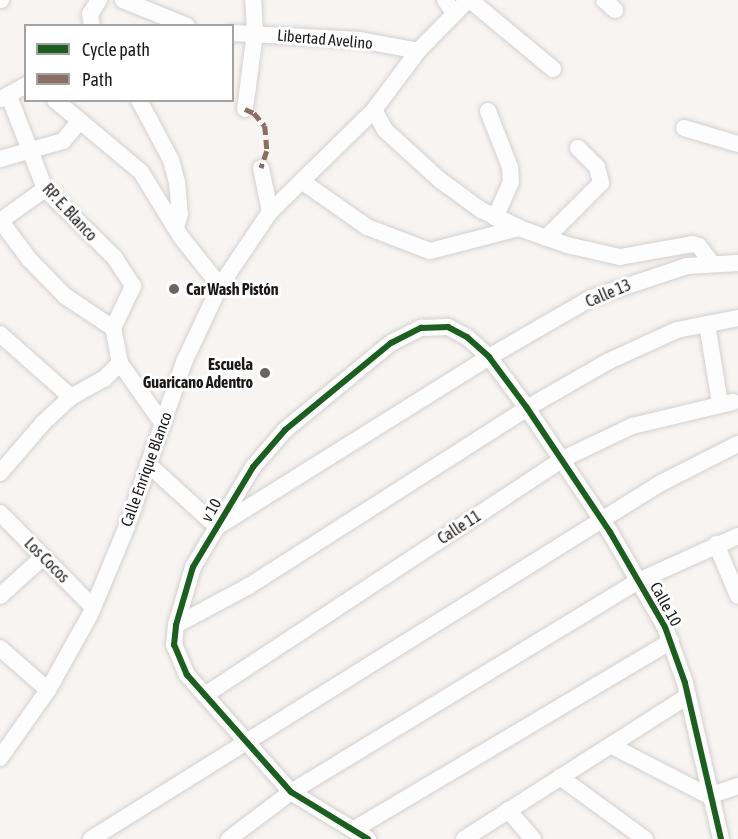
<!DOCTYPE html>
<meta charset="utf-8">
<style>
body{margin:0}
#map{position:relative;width:738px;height:839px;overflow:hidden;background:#f8f4f2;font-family:"Asap Condensed",sans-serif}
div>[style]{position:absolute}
.roads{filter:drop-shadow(0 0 2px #d3d0ce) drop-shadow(0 0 2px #d3d0ce)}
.minor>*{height:16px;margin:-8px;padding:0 8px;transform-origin:8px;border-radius:8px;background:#fefdfd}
.quiet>*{height:4.5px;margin-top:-2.25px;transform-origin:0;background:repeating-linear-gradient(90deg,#8d6e63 0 9px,transparent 0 13.5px)}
.cycleway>*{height:6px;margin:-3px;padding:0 3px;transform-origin:3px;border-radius:3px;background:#1b5e20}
.dots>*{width:16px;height:16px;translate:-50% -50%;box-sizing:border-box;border:3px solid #fff;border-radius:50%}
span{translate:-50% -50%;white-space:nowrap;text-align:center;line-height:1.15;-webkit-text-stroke:6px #fff;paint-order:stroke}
.street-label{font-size:16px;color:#1b1818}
.poi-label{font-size:16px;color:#1b1818;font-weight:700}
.left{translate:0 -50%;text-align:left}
.right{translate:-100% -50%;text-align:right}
.legend{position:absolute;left:24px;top:24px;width:210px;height:78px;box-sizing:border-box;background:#fff;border:2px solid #a4a3a3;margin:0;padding:8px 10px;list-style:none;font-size:18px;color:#1b1818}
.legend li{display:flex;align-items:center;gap:12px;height:30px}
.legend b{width:30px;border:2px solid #a4a3a3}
</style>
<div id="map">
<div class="roads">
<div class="minor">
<i style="left:0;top:0;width:1px"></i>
<i style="left:123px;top:0;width:69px;rotate:22.1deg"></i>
<i style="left:445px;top:0;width:16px;rotate:55deg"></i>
<i style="left:470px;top:0;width:108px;rotate:39.7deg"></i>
<i style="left:604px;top:0;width:15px;rotate:42deg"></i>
<i style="left:92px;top:26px;width:12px;rotate:-99deg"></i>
<i style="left:90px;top:14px;width:17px;rotate:-57deg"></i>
<i style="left:232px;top:33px;width:128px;rotate:3.1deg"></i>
<i style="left:360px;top:40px;width:59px;rotate:10.7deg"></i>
<i style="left:1px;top:99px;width:29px;rotate:-29deg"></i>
<i style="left:55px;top:100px;width:112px;rotate:39.9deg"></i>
<i style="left:141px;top:172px;width:76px;rotate:58.4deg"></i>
<i style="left:181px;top:237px;width:63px;rotate:51.5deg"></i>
<i style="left:139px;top:100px;width:68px;rotate:61.9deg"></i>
<i style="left:171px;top:160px;width:23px;rotate:75deg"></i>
<i style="left:177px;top:182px;width:32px;rotate:85deg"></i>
<i style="left:180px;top:214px;width:14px;rotate:107deg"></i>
<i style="left:245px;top:109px;width:77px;rotate:-82.5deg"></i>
<i style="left:255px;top:33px;width:33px;rotate:-93deg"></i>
<i style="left:374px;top:110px;width:23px;rotate:61deg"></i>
<i style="left:385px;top:130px;width:74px;rotate:42.3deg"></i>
<i style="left:440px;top:180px;width:51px;rotate:36.2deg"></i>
<i style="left:481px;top:210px;width:41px;rotate:24.7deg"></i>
<i style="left:488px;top:111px;width:60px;rotate:68.6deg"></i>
<i style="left:510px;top:167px;width:15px;rotate:86deg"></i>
<i style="left:511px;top:182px;width:39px;rotate:114deg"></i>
<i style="left:684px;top:128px;width:56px;rotate:16.5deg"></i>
<i style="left:0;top:159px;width:66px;rotate:-15.9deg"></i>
<i style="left:63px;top:141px;width:25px;rotate:-50deg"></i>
<i style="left:261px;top:168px;width:45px;rotate:78.4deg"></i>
<i style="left:303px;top:182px;width:78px;rotate:35.1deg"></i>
<i style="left:367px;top:227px;width:67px;rotate:20.9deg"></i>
<i style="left:430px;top:251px;width:92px;rotate:-14.5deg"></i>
<i style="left:519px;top:228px;width:51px;rotate:19.5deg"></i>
<i style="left:567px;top:245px;width:54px;rotate:12.8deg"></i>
<i style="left:620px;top:257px;width:73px;rotate:-10.2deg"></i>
<i style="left:692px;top:244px;width:7px;rotate:16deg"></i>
<i style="left:699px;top:246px;width:21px;rotate:53deg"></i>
<i style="left:0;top:220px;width:49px;rotate:53.4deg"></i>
<i style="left:29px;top:259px;width:52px;rotate:45.8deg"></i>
<i style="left:65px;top:296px;width:58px;rotate:33.7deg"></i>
<i style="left:0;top:221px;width:55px;rotate:-35.4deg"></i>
<i style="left:546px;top:238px;width:78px;rotate:-45deg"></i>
<i style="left:601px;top:183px;width:16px;rotate:-104deg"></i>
<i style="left:597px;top:167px;width:27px;rotate:-135deg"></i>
<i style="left:707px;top:324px;width:80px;rotate:80.7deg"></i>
<i style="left:0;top:334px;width:95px;rotate:41.6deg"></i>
<i style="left:120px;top:363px;width:75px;rotate:54.8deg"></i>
<i style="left:148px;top:464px;width:93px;rotate:42.4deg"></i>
<i style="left:217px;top:527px;width:321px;rotate:-32deg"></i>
<i style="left:489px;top:357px;width:118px;rotate:-30deg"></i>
<i style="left:591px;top:298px;width:101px;rotate:-18.4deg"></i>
<i style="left:687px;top:266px;width:51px;rotate:-3.4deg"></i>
<i style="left:0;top:473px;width:66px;rotate:-49.3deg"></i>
<i style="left:43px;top:423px;width:38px;rotate:-43deg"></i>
<i style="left:71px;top:397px;width:38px;rotate:-29deg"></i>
<i style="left:104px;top:379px;width:23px;rotate:-45deg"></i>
<i style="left:120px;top:363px;width:36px;rotate:-101deg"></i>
<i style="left:113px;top:328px;width:47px;rotate:-64.5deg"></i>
<i style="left:133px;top:286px;width:35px;rotate:-123deg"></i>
<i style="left:114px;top:257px;width:97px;rotate:-135.4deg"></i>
<i style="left:45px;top:189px;width:100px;rotate:-111.2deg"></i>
<i style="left:0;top:513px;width:132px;rotate:45.3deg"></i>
<i style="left:716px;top:544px;width:56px;rotate:67.1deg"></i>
<i style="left:0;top:596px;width:58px;rotate:-42.2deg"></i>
<i style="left:176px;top:625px;width:83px;rotate:-28.1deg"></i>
<i style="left:249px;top:586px;width:330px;rotate:-32.6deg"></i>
<i style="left:527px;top:408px;width:95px;rotate:-29.8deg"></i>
<i style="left:609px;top:361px;width:75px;rotate:-24.5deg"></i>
<i style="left:677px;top:330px;width:62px;rotate:-11.1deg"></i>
<i style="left:0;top:648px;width:64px;rotate:41.2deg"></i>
<i style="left:205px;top:695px;width:427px;rotate:-33.4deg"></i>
<i style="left:561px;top:460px;width:79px;rotate:-25.6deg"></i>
<i style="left:632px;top:426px;width:104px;rotate:-13.4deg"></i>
<i style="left:612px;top:746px;width:109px;rotate:27.3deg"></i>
<i style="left:709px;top:796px;width:31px;rotate:-19deg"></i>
<i style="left:0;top:758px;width:83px;rotate:-54.8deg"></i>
<i style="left:48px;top:690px;width:86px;rotate:-60.8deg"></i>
<i style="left:90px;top:615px;width:96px;rotate:-67.4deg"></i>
<i style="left:127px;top:526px;width:174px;rotate:-70.8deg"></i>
<i style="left:184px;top:362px;width:84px;rotate:-64.7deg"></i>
<i style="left:220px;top:286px;width:89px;rotate:-56deg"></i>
<i style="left:270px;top:212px;width:146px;rotate:-44.4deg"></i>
<i style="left:374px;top:110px;width:74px;rotate:-53.3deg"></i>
<i style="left:418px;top:51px;width:71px;rotate:-45.6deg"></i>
<i style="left:560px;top:777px;width:105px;rotate:36.1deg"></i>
<i style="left:508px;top:810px;width:38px;rotate:49deg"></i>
<i style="left:353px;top:830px;width:370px;rotate:-30.7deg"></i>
<i style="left:91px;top:839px;width:672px;rotate:-31.99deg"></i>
<i style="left:661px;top:483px;width:86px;rotate:-26.9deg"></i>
<i style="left:229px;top:839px;width:78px;rotate:-37.2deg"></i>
<i style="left:291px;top:792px;width:406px;rotate:-31.3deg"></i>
<i style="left:638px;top:581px;width:110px;rotate:-24.2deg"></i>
<i style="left:368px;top:839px;width:90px;rotate:-148.6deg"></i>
<i style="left:291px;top:792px;width:157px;rotate:-131.6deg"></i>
<i style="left:187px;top:675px;width:33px;rotate:-113deg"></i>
<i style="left:174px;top:645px;width:20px;rotate:-84deg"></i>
<i style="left:176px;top:625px;width:60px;rotate:-73.7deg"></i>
<i style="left:193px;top:567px;width:117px;rotate:-59deg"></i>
<i style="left:253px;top:467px;width:49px;rotate:-49.1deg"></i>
<i style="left:285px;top:430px;width:137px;rotate:-39.4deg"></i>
<i style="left:391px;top:343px;width:34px;rotate:-27deg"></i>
<i style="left:421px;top:328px;width:27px;rotate:-2deg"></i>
<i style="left:448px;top:327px;width:21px;rotate:28deg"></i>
<i style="left:467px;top:337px;width:30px;rotate:42deg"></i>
<i style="left:489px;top:357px;width:64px;rotate:53.3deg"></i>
<i style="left:527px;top:408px;width:149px;rotate:56.2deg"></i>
<i style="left:610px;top:532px;width:110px;rotate:59.9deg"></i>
<i style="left:665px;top:627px;width:59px;rotate:70.3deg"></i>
<i style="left:685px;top:683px;width:160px;rotate:77deg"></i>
<i style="left:464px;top:839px;width:266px;rotate:-32.6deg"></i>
</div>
</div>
<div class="quiet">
<i style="left:245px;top:109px;width:10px;rotate:24deg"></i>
<i style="left:254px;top:113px;width:17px;rotate:50deg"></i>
<i style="left:265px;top:126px;width:25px;rotate:85deg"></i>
<i style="left:267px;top:151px;width:18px;rotate:109deg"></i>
</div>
<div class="cycleway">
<i style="left:368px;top:839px;width:90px;rotate:-148.6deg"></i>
<i style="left:291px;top:792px;width:157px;rotate:-131.6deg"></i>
<i style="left:187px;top:675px;width:33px;rotate:-113deg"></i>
<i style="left:174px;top:645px;width:20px;rotate:-84deg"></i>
<i style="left:176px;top:625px;width:60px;rotate:-73.7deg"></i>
<i style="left:193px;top:567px;width:117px;rotate:-59deg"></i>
<i style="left:253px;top:467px;width:49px;rotate:-49.1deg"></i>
<i style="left:285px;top:430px;width:137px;rotate:-39.4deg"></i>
<i style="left:391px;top:343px;width:34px;rotate:-27deg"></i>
<i style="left:421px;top:328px;width:27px;rotate:-2deg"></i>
<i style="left:448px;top:327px;width:21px;rotate:28deg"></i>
<i style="left:467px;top:337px;width:30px;rotate:42deg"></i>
<i style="left:489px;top:357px;width:64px;rotate:53.3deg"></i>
<i style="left:527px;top:408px;width:149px;rotate:56.2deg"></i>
<i style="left:610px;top:532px;width:110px;rotate:59.9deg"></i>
<i style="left:665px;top:627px;width:59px;rotate:70.3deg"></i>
<i style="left:685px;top:683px;width:160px;rotate:77deg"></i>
</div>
<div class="dots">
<i style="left:174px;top:289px;background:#686564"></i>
<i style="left:265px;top:373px;background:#686564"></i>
</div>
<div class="street-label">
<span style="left:325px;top:39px;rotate:5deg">Libertad Avelino</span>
<span style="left:70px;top:212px;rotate:47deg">RP. E. Blanco</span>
<span style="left:608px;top:293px;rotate:-23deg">Calle 13</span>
<span style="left:146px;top:469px;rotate:-70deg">Calle Enrique Blanco</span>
<span style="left:211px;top:510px;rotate:-61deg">v 10</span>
<span style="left:459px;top:527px;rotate:-33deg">Calle 11</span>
<span style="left:47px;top:560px;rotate:45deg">Los Cocos</span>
<span style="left:666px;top:604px;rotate:61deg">Calle 10</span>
</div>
<div class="poi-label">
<span class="left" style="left:186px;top:289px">Car Wash Pistón</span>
<span class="right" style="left:253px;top:373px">Escuela<br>Guaricano Adentro</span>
</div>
<ul class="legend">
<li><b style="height:8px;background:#1b5e20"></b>Cycle path</li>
<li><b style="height:8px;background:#8d6e63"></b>Path</li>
</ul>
</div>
